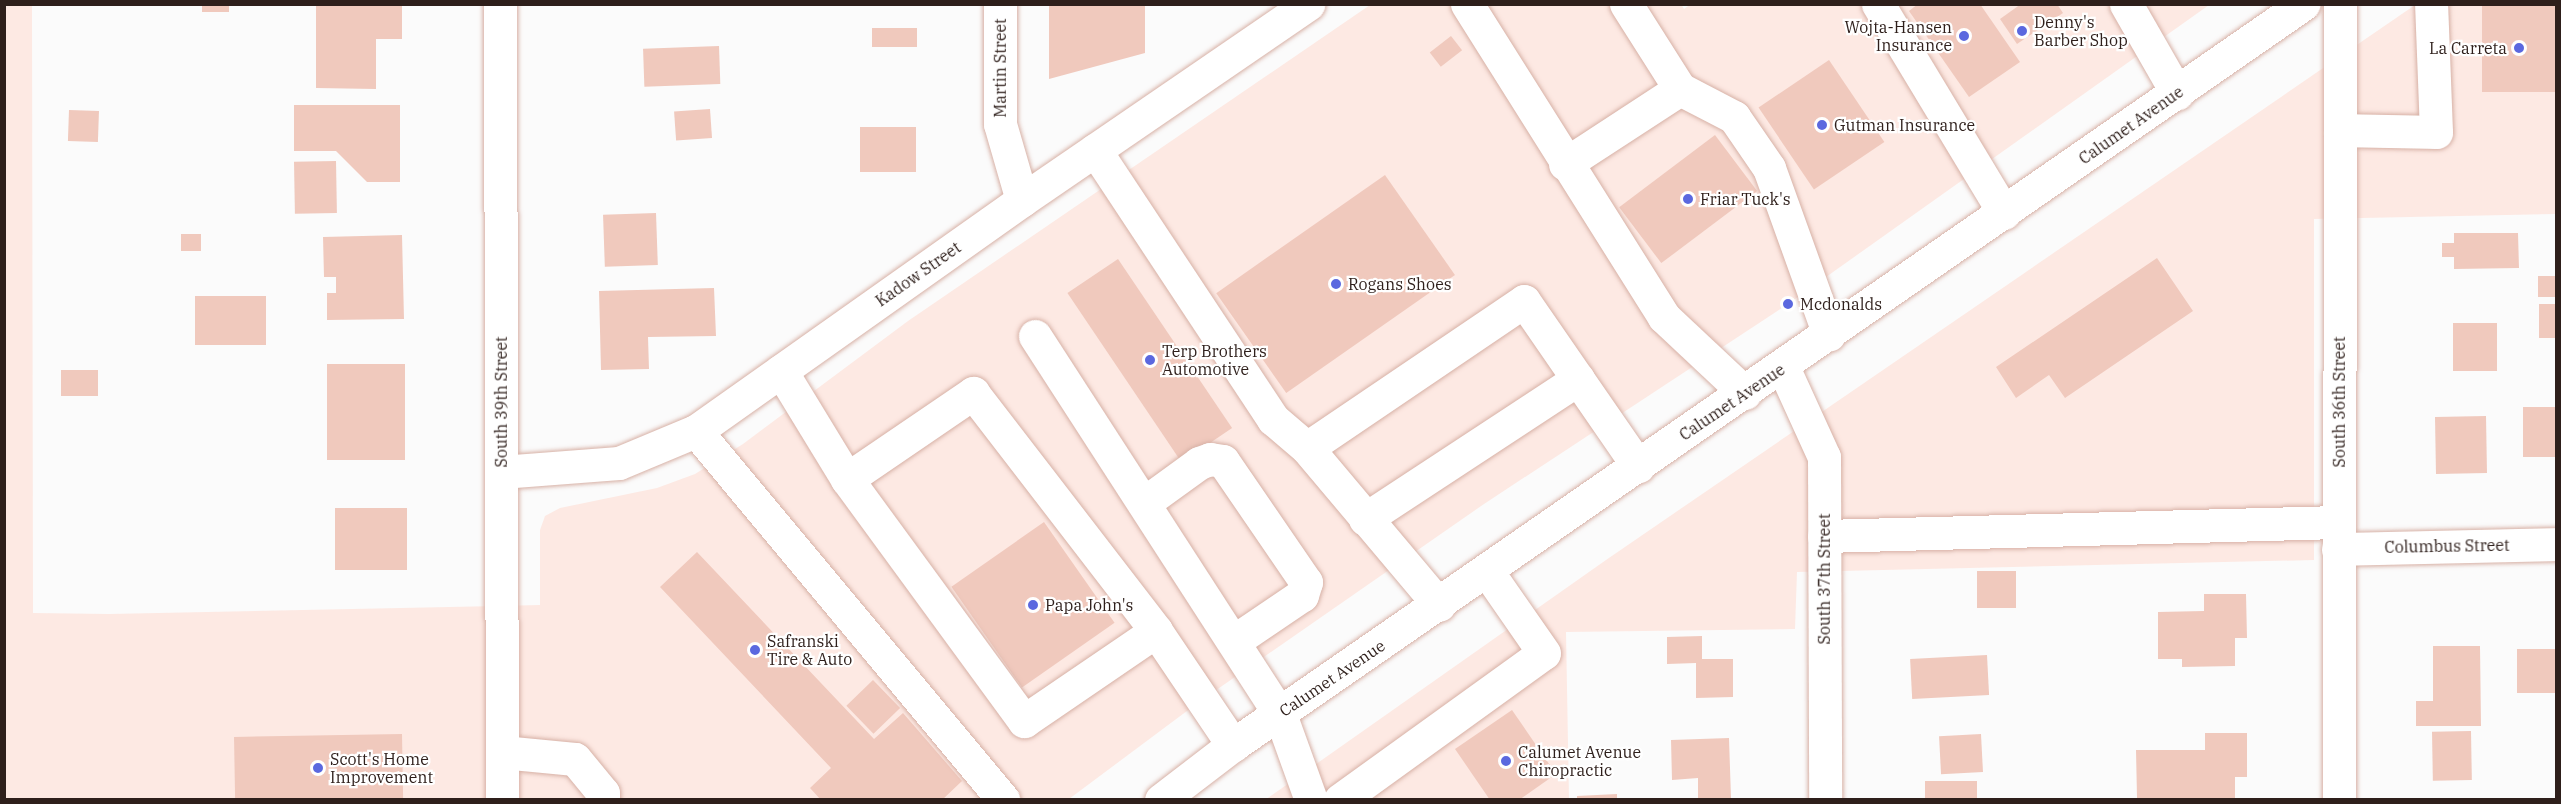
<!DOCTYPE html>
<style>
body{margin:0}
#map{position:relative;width:2561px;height:804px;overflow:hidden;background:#fbfbfb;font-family:"IBM Plex Serif",serif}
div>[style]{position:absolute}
.built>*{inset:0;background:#fde9e3}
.building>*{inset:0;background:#f0c9bd;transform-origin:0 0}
.roads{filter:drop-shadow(0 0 2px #d7b1a6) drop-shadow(0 0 2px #d7b1a6)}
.minor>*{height:33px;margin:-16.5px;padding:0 16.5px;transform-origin:16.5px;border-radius:16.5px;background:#fff}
.major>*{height:33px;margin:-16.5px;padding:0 16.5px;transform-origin:16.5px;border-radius:16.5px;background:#fff}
.dots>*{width:16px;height:16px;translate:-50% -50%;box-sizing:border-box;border:3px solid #fff;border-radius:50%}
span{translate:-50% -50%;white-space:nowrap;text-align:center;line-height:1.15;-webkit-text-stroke:4.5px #fff;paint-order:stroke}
.poi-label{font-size:16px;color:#2e1f1b}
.left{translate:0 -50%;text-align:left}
.right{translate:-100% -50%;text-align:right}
.street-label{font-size:16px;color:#2e1f1b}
.frame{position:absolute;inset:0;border:6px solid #2e1f1b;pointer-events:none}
</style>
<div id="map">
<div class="built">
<i style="clip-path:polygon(1681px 4px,1684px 9px,1691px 4px,2209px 5px,1788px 304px,1484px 504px,1199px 702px,1069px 799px,5px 800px,5px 5px,32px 5px,33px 613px,109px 614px,540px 605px,540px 530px,545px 516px,560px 508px,657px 488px,695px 474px,743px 444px,908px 321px,1370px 5px)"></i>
<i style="clip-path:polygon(2415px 5px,2556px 5px,2556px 214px,2314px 219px,2314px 560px,1797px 572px,1795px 629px,1566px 632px,1569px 799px,1265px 800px,1606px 560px)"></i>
</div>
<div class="building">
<i style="left:202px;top:4px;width:27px;height:8px"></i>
<i style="clip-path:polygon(316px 4px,402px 4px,402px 39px,376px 39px,376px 89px,316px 88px)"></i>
<i style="clip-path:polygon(1049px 4px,1145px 4px,1145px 53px,1049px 79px)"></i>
<i style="clip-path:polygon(1918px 4px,1980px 4px,2020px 62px,1969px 97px,1909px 11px)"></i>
<i style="clip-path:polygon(2021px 4px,2057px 4px,2063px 13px,2017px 44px,2000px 19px)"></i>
<i style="left:2482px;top:4px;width:74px;height:88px"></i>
<i style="left:872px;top:28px;width:45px;height:19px"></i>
<i style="left:1451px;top:36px;width:18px;height:27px;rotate:52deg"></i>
<i style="left:719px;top:46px;width:38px;height:76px;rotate:88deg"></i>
<i style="left:1829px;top:60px;width:99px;height:85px;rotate:56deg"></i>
<i style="clip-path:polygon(294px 105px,400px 105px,400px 182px,367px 182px,336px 151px,294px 151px)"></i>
<i style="left:710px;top:109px;width:29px;height:36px;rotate:86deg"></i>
<i style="left:69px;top:110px;width:30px;height:31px;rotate:2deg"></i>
<i style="left:860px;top:127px;width:56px;height:45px"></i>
<i style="left:1715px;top:135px;width:70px;height:120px;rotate:53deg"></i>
<i style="left:336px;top:161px;width:52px;height:42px;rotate:89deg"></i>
<i style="left:1385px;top:175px;width:122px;height:206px;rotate:55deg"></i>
<i style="left:656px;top:213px;width:52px;height:53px;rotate:88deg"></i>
<i style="clip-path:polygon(2454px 233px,2518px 233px,2519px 268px,2454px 269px,2454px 257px,2442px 257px,2442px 243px,2454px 243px)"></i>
<i style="left:181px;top:234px;width:20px;height:17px"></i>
<i style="clip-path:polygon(402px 235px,404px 319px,327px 320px,327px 293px,336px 293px,336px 277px,324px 277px,323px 237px)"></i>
<i style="clip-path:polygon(2157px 258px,2193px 311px,2065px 398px,2049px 375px,2016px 398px,1996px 367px)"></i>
<i style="left:1118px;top:259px;width:204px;height:61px;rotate:56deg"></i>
<i style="left:2538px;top:276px;width:18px;height:21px"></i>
<i style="clip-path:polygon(714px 288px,716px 336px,648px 337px,649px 369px,601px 370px,599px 291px)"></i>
<i style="left:195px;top:296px;width:71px;height:49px"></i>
<i style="left:2539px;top:304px;width:17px;height:34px"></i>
<i style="left:2497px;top:323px;width:48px;height:44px;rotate:90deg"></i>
<i style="left:405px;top:364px;width:96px;height:78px;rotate:90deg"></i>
<i style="left:61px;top:370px;width:37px;height:26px"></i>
<i style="left:2523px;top:407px;width:33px;height:50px"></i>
<i style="left:2486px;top:416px;width:57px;height:51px;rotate:89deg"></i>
<i style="left:335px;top:508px;width:72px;height:62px"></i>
<i style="left:1044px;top:522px;width:123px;height:113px;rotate:55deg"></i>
<i style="clip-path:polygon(697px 552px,874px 739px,903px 713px,962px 781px,942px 800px,821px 800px,810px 788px,831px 768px,660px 587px)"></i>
<i style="left:2016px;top:571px;width:37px;height:39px;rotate:90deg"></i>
<i style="clip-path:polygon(2204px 594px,2246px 594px,2247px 638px,2235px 638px,2235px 666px,2182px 667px,2182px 659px,2158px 659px,2158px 612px,2204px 611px)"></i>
<i style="clip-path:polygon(1702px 636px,1702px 659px,1733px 659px,1733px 697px,1696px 698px,1696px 663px,1667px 664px,1667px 637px)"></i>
<i style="clip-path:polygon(2433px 646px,2480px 646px,2481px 726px,2416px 726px,2416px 701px,2433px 701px)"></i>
<i style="left:2517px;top:649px;width:39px;height:44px"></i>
<i style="left:1987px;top:655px;width:40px;height:77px;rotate:87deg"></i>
<i style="left:873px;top:680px;width:39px;height:37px;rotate:46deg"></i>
<i style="clip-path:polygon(1512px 710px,1556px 774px,1519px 800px,1490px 800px,1455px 749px)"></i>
<i style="left:2471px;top:731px;width:49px;height:39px;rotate:89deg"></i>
<i style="clip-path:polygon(2205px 733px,2247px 733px,2247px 777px,2235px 777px,2235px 800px,2137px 798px,2136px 750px,2205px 750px)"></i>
<i style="left:402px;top:734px;width:66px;height:168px;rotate:89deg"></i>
<i style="left:1981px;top:734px;width:38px;height:42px;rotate:87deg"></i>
<i style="clip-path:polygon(1729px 738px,1731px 798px,1698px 798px,1698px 778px,1672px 780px,1671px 740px)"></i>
<i style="left:1977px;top:781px;width:19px;height:52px;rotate:90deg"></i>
<i style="clip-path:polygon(1617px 794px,1617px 800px,1577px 800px,1577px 796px)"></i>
</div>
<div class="roads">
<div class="minor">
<i style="left:500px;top:4px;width:796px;rotate:89.86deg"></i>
<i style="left:1000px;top:4px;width:120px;rotate:90deg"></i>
<i style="left:1000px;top:124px;width:79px;rotate:73.9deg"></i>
<i style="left:1467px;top:4px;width:370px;rotate:57.8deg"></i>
<i style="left:1664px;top:317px;width:111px;rotate:43.2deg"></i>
<i style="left:1626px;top:4px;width:101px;rotate:57.6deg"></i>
<i style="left:1680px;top:89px;width:61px;rotate:27.4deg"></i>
<i style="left:1734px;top:117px;width:62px;rotate:55.5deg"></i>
<i style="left:1769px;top:168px;width:177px;rotate:70.2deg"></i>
<i style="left:1878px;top:4px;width:244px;rotate:58.9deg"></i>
<i style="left:2126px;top:4px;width:103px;rotate:60.2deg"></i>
<i style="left:2340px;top:130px;width:96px;rotate:1.2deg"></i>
<i style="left:2436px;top:132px;width:128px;rotate:-92.2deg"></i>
<i style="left:1095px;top:150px;width:323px;rotate:56.5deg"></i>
<i style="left:1273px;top:419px;width:45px;rotate:40.5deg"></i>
<i style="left:1307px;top:448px;width:205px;rotate:49.9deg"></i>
<i style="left:1565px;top:164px;width:137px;rotate:-33.1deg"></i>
<i style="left:1035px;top:336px;width:450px;rotate:57.1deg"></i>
<i style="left:1280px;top:714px;width:91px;rotate:70.2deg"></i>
<i style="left:1783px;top:367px;width:99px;rotate:65.5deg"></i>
<i style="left:1824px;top:457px;width:343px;rotate:89.8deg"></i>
<i style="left:781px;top:371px;width:127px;rotate:58.6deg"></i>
<i style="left:847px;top:479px;width:300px;rotate:53.8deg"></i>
<i style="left:1024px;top:721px;width:160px;rotate:-34.3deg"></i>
<i style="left:1156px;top:631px;width:138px;rotate:56deg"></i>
<i style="left:696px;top:431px;width:480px;rotate:50.2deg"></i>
<i style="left:1307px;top:448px;width:262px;rotate:-34.1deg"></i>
<i style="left:1524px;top:301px;width:201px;rotate:55.4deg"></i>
<i style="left:501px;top:472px;width:118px;rotate:-4.4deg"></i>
<i style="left:619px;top:463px;width:83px;rotate:-22.6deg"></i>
<i style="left:696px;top:431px;width:400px;rotate:-35.3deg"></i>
<i style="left:1022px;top:200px;width:347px;rotate:-34.4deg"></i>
<i style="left:847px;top:479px;width:153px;rotate:-34.3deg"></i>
<i style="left:973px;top:393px;width:300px;rotate:52.4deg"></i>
<i style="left:1144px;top:503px;width:68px;rotate:-36deg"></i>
<i style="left:1199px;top:463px;width:12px;rotate:-20deg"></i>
<i style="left:1210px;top:459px;width:13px;rotate:9deg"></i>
<i style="left:1223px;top:461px;width:147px;rotate:55.6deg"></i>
<i style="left:1306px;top:582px;width:14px;rotate:107deg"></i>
<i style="left:1302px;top:595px;width:82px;rotate:145.9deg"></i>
<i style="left:1365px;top:519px;width:255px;rotate:-33.3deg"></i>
<i style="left:1824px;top:536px;width:514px;rotate:-1.56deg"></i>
<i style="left:2338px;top:549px;width:218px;rotate:-1.3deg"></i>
<i style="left:502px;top:752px;width:73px;rotate:5.5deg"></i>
<i style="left:575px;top:759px;width:44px;rotate:50.5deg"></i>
<i style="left:603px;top:793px;width:7px;rotate:90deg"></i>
<i style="left:1340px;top:800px;width:251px;rotate:-35.8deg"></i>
<i style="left:1544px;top:653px;width:100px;rotate:-124.8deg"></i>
<i style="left:2339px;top:800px;width:796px;rotate:-89.93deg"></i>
</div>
<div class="major">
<i style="left:1161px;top:800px;width:91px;rotate:-37.4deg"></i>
<i style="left:1233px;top:745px;width:1302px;rotate:-34.7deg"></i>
</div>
</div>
<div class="dots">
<i style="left:2022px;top:31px;background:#5b68df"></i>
<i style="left:1964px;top:36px;background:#5b68df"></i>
<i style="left:2519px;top:48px;background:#5b68df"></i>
<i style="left:1822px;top:125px;background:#5b68df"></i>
<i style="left:1688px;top:199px;background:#5b68df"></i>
<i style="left:1336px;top:284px;background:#5b68df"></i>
<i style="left:1788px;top:304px;background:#5b68df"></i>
<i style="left:1150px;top:360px;background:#5b68df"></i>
<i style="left:1033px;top:605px;background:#5b68df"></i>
<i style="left:755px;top:650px;background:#5b68df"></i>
<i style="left:1506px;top:761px;background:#5b68df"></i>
<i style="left:318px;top:768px;background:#5b68df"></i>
</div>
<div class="poi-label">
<span class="left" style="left:2034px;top:31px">Denny's<br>Barber Shop</span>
<span class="right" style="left:1952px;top:36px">Wojta-Hansen<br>Insurance</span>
<span class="right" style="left:2507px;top:48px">La Carreta</span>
<span class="left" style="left:1834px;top:125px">Gutman Insurance</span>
<span class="left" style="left:1700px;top:199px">Friar Tuck's</span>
<span class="left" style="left:1348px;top:284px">Rogans Shoes</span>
<span class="left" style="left:1800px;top:304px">Mcdonalds</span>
<span class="left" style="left:1162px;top:360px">Terp Brothers<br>Automotive</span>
<span class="left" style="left:1045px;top:605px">Papa John's</span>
<span class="left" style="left:767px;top:650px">Safranski<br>Tire &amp; Auto</span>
<span class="left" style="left:1518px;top:761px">Calumet Avenue<br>Chiropractic</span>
<span class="left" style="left:330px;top:768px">Scott's Home<br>Improvement</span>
</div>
<div class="street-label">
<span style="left:1000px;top:68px;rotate:-90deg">Martin Street</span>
<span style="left:2131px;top:125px;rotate:-35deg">Calumet Avenue</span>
<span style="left:918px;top:274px;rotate:-35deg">Kadow Street</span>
<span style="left:501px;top:402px;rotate:-90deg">South 39th Street</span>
<span style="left:1732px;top:402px;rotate:-34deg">Calumet Avenue</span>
<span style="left:2339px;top:402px;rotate:-90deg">South 36th Street</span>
<span style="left:2447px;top:546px;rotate:-1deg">Columbus Street</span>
<span style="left:1824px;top:579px;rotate:-90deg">South 37th Street</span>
<span style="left:1332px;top:678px;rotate:-34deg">Calumet Avenue</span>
</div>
<div class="frame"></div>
</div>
